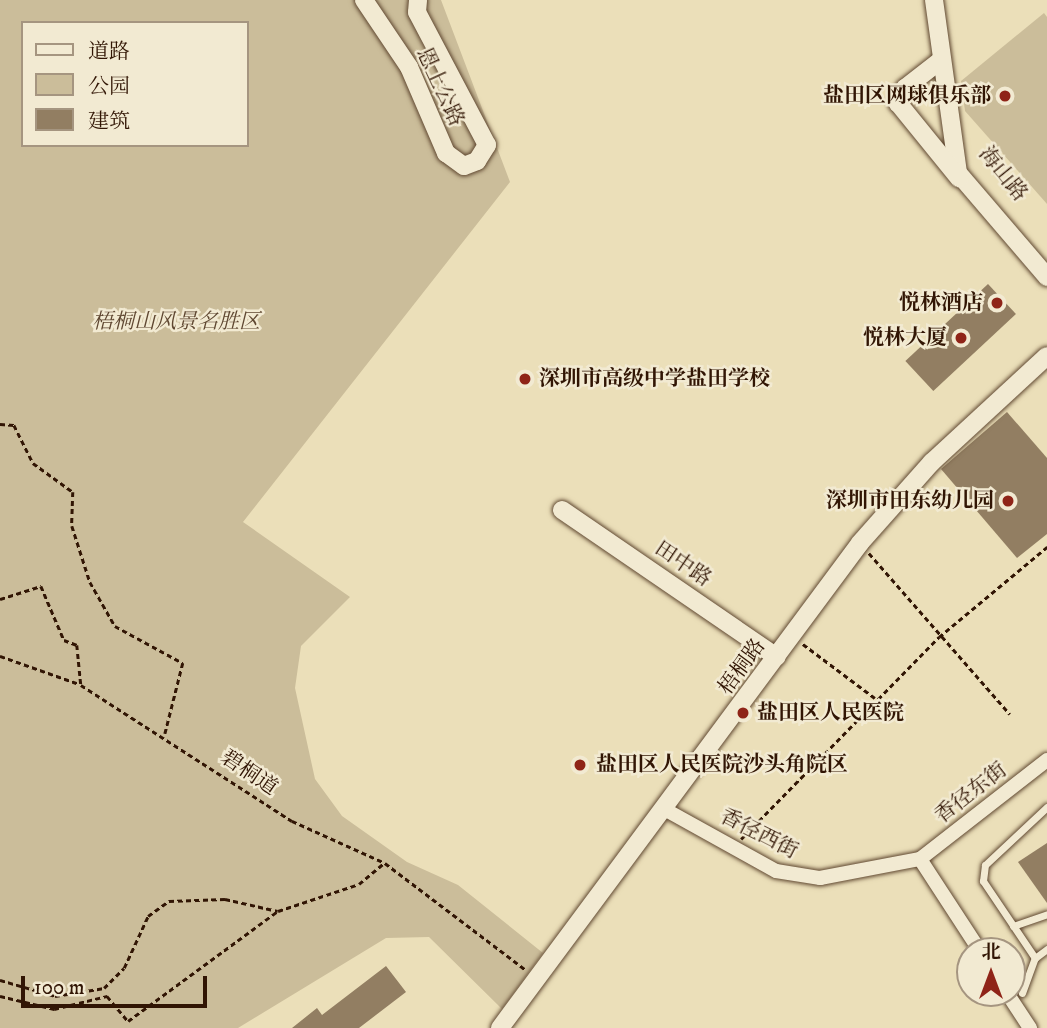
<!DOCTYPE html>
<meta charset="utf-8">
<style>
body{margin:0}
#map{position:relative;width:1047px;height:1028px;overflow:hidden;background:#ebdfb9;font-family:"IM FELL DW Pica","Noto Serif SC",serif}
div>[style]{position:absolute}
.green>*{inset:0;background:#cbbd9a}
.building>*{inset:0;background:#927e62;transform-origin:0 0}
.path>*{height:2.5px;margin-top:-1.25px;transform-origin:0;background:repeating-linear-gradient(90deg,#311504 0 5px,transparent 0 8.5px)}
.roads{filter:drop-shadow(0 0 2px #604831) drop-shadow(0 0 2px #604831)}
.service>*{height:7px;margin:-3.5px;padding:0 3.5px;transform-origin:3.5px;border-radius:3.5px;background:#f2ead2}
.minor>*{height:14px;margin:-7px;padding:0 7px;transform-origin:7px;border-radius:7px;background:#f2ead2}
.tertiary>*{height:18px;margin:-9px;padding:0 9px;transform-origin:9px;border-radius:9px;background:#f2ead2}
.dots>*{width:19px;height:19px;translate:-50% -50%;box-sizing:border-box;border:4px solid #f2ead2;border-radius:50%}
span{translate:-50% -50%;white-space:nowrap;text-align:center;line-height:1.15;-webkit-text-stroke:5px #f2ead2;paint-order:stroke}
.street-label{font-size:21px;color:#311504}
.poi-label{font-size:21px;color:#311504;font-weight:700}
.right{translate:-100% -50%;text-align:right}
.left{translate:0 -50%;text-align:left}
.park-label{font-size:21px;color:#5f4731;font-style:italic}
.legend{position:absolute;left:21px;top:21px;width:228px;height:126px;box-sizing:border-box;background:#f2ead2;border:2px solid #a59580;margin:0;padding:9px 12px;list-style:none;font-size:21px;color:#311504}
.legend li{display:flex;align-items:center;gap:14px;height:35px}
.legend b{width:35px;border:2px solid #a59580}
.north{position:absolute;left:956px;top:937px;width:70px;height:70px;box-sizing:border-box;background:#f2ead2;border:2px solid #a59580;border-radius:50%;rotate:0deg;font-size:19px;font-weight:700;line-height:28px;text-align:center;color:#311504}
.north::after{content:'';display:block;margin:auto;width:24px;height:32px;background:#8f2418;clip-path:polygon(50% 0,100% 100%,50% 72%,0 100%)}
.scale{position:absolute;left:21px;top:976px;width:186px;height:32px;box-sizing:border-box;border:4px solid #311504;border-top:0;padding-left:9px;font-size:21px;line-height:24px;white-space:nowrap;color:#311504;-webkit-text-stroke:5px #f2ead2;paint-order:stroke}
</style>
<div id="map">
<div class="green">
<i style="clip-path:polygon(evenodd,0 0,441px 0,510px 182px,243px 522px,350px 597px,301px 646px,295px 688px,315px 779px,342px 816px,407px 862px,458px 885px,543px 953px,502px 1009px,429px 937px,386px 938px,238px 1028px,0 1028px,0 0,23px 23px,247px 23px,247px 145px,23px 145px,23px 23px)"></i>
<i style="clip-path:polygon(1044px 13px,1047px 17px,1047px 204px,965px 111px,961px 81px)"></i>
</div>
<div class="building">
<i style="left:988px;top:284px;width:41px;height:113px;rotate:47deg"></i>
<i style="clip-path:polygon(1007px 412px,1047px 458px,1047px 534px,1017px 558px,941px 469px)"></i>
<i style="clip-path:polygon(1047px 843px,1047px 903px,1018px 862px)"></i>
<i style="clip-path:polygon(386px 966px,406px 992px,359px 1028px,292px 1028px,317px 1008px,322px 1015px)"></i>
</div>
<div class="path">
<i style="left:0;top:424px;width:14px;rotate:4deg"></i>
<i style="left:14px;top:425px;width:42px;rotate:63.4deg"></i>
<i style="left:33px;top:463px;width:49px;rotate:35.9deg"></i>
<i style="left:73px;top:492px;width:34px;rotate:92deg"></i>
<i style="left:72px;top:526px;width:59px;rotate:72.2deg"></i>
<i style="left:90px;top:582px;width:51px;rotate:60.4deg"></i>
<i style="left:115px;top:626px;width:77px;rotate:28.6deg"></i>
<i style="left:183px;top:663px;width:73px;rotate:104.2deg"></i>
<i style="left:869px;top:553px;width:214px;rotate:48.8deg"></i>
<i style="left:0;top:599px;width:43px;rotate:-17.6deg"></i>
<i style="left:41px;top:586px;width:59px;rotate:66.9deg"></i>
<i style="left:64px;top:640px;width:14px;rotate:21deg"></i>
<i style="left:77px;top:645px;width:40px;rotate:84.3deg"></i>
<i style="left:81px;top:685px;width:251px;rotate:32.8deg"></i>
<i style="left:292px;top:821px;width:102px;rotate:24.3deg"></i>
<i style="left:385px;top:863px;width:177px;rotate:37.2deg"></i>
<i style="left:803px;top:644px;width:90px;rotate:36.9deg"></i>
<i style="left:0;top:656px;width:84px;rotate:19.5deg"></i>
<i style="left:741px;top:839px;width:283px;rotate:-45.6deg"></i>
<i style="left:939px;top:637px;width:141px;rotate:-39.8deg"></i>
<i style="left:0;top:980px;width:57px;rotate:16.2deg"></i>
<i style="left:55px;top:996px;width:50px;rotate:-9.3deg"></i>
<i style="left:104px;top:988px;width:28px;rotate:-45deg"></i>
<i style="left:124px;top:968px;width:57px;rotate:-65.2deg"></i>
<i style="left:148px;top:916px;width:26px;rotate:-36deg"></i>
<i style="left:169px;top:901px;width:56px;rotate:-2deg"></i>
<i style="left:225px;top:899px;width:54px;rotate:12.8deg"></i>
<i style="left:278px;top:911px;width:85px;rotate:-18.4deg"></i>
<i style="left:359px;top:884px;width:33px;rotate:-40deg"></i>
<i style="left:0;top:996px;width:56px;rotate:13.5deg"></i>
<i style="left:54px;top:1009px;width:55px;rotate:-13.8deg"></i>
<i style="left:107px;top:996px;width:33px;rotate:50deg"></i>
<i style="left:128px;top:1021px;width:186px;rotate:-36.3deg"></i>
</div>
<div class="roads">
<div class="service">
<i style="left:1013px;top:926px;width:36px;rotate:-19deg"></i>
<i style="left:1035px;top:958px;width:93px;rotate:-124deg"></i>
<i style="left:983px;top:881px;width:16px;rotate:-83deg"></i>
<i style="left:985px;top:865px;width:85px;rotate:-43.1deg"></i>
<i style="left:1022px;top:993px;width:37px;rotate:-70deg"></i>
<i style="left:1035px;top:958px;width:15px;rotate:-37deg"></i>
</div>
<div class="minor">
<i style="left:666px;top:810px;width:126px;rotate:29deg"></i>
<i style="left:776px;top:871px;width:45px;rotate:9deg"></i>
<i style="left:820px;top:878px;width:102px;rotate:-10.8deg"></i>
<i style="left:920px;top:859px;width:161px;rotate:-37.9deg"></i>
<i style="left:920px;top:859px;width:110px;rotate:56.9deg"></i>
<i style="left:1007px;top:993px;width:42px;rotate:56.7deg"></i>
</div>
<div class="tertiary">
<i style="left:364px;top:0;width:81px;rotate:56.1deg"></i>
<i style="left:409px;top:67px;width:94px;rotate:66.7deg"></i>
<i style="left:446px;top:153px;width:22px;rotate:36deg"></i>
<i style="left:464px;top:166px;width:14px;rotate:-21deg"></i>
<i style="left:477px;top:161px;width:19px;rotate:-58deg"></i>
<i style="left:487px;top:145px;width:150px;rotate:-117.8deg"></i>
<i style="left:417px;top:12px;width:12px;rotate:-85deg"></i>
<i style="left:934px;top:0;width:175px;rotate:82.1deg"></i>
<i style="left:958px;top:173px;width:137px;rotate:49.4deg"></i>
<i style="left:941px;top:60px;width:46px;rotate:142.1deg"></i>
<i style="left:905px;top:88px;width:17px;rotate:115deg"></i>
<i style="left:898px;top:103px;width:97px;rotate:50.9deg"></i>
<i style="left:562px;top:510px;width:260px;rotate:34.4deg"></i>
<i style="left:500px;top:1028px;width:604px;rotate:-53.41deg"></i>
<i style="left:860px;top:543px;width:108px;rotate:-48.4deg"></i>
<i style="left:932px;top:462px;width:156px;rotate:-42.7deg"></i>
</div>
</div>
<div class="dots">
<i style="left:1005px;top:96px;background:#8f2418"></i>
<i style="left:997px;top:303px;background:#8f2418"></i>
<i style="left:961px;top:338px;background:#8f2418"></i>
<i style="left:525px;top:379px;background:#8f2418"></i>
<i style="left:1008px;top:501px;background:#8f2418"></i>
<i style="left:743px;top:713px;background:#8f2418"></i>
<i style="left:580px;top:765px;background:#8f2418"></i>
</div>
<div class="street-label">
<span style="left:440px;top:87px;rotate:65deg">恩上公路</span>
<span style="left:1003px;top:174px;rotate:51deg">海山路</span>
<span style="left:683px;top:564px;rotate:34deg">田中路</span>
<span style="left:742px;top:667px;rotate:-54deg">梧桐路</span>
<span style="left:249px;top:773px;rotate:34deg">碧桐道</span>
<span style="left:971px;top:793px;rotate:-38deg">香径东街</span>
<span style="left:759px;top:834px;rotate:27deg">香径西街</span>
</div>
<div class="poi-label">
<span class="right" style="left:991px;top:96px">盐田区网球俱乐部</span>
<span class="right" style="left:983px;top:303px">悦林酒店</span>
<span class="right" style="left:947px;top:338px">悦林大厦</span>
<span class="left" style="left:539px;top:379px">深圳市高级中学盐田学校</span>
<span class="right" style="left:994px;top:501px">深圳市田东幼儿园</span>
<span class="left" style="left:757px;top:713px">盐田区人民医院</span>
<span class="left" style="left:596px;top:765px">盐田区人民医院沙头角院区</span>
</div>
<div class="park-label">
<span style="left:176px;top:322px">梧桐山风景名胜区</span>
</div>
<ul class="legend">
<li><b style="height:9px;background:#f2ead2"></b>道路</li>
<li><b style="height:19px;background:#cbbd9a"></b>公园</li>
<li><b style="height:19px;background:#927e62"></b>建筑</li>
</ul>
<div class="north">北</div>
<div class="scale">100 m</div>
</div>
